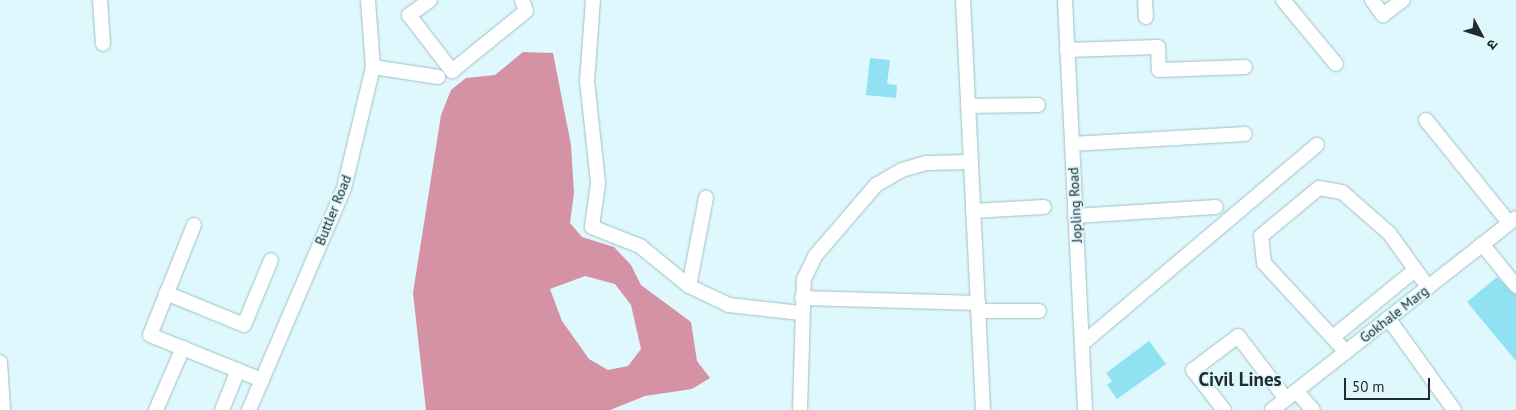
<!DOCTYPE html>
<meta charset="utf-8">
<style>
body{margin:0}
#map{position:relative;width:1516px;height:410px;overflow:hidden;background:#dff8fd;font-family:"PT Sans","Noto Sans Devanagari",sans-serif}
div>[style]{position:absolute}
.water>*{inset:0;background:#d592a4}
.building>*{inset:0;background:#90e2f2}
.roads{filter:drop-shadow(0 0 1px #a1bfc5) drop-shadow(0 0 1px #a1bfc5)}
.minor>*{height:14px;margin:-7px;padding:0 7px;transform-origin:7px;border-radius:7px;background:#fff}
span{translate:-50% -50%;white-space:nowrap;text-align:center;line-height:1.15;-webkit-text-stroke:4px #dff8fd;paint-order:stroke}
.street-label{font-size:14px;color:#212c2f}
.district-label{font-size:19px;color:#212c2f;font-weight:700}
.north{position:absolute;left:1456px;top:10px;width:50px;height:50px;-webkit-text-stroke:4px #dff8fd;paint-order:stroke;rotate:130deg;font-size:14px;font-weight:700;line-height:20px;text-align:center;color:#212c2f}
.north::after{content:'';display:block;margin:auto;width:18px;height:22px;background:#212c2f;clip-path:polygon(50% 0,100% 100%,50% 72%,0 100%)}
.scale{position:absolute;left:1344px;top:378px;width:86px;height:22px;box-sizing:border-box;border:2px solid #212c2f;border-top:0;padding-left:6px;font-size:15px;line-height:18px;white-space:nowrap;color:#212c2f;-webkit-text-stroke:4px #dff8fd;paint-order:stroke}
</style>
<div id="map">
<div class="water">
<i style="clip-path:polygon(evenodd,523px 52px,553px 53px,571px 145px,574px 193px,570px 223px,582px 237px,614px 247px,631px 265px,641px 285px,691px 322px,697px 361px,710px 378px,692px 389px,645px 396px,610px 410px,426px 410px,413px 293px,441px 115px,451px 90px,466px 78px,495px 75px,523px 52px,585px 276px,615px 284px,631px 305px,641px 349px,628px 366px,608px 370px,589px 359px,562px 321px,550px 289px,585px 276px)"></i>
</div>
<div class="building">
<i style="clip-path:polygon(870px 58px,890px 60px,887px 84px,897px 85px,896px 98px,866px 95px)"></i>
<i style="clip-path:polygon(1497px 277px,1516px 295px,1516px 361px,1467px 302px)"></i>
<i style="clip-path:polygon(1149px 341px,1166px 364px,1117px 399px,1107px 385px,1112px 381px,1106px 373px)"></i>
</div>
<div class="roads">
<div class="minor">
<i style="left:100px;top:0;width:44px;rotate:86.1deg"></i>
<i style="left:430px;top:0;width:26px;rotate:144deg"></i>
<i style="left:409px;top:15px;width:71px;rotate:52.5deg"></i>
<i style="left:452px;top:71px;width:95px;rotate:-39deg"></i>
<i style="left:526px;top:11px;width:12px;rotate:-110deg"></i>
<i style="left:593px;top:0;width:81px;rotate:94.2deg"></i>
<i style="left:587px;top:81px;width:103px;rotate:83.8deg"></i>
<i style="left:598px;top:183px;width:44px;rotate:97.8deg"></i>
<i style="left:592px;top:227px;width:52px;rotate:21.6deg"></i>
<i style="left:640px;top:246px;width:63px;rotate:39.2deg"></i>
<i style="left:689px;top:286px;width:44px;rotate:25.4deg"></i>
<i style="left:729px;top:305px;width:72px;rotate:6.3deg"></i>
<i style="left:963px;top:0;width:410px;rotate:87.2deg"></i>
<i style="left:1065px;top:0;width:410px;rotate:87.2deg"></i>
<i style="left:1145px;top:0;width:17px;rotate:87deg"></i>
<i style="left:1283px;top:0;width:83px;rotate:50.4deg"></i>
<i style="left:1372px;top:0;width:19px;rotate:54deg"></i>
<i style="left:1383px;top:15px;width:25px;rotate:-37deg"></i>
<i style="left:1067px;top:50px;width:91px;rotate:-1.9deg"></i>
<i style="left:1158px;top:47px;width:23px;rotate:88deg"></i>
<i style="left:1159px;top:70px;width:86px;rotate:-2deg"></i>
<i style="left:373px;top:67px;width:66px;rotate:8.7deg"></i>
<i style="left:968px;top:106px;width:70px;rotate:-0.8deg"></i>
<i style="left:1426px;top:120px;width:132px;rotate:51.1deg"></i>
<i style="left:1072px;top:144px;width:173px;rotate:-3.3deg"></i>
<i style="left:973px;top:211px;width:71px;rotate:-3.2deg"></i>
<i style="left:1075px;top:216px;width:141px;rotate:-3.7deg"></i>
<i style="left:194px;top:225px;width:118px;rotate:111.8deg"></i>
<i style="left:150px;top:335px;width:121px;rotate:21.9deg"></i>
<i style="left:1482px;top:244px;width:54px;rotate:51deg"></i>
<i style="left:689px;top:286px;width:90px;rotate:-79.1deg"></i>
<i style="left:166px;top:293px;width:84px;rotate:22.3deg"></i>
<i style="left:244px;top:325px;width:70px;rotate:-67.4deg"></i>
<i style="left:802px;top:298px;width:176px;rotate:1.6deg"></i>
<i style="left:978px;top:311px;width:61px"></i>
<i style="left:1388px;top:318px;width:113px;rotate:54.3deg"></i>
<i style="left:1333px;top:337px;width:106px;rotate:-39.3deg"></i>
<i style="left:1082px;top:344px;width:308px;rotate:-40.3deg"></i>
<i style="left:1346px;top:352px;width:121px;rotate:-132.7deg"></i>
<i style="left:1264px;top:263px;width:27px;rotate:-96deg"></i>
<i style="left:1261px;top:236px;width:75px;rotate:-39.6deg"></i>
<i style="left:1319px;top:188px;width:23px;rotate:10deg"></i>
<i style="left:1342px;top:192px;width:62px;rotate:41.1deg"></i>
<i style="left:1389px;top:233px;width:67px;rotate:54.2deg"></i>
<i style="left:0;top:362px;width:48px;rotate:86.4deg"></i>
<i style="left:1296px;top:391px;width:25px;rotate:48deg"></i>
<i style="left:156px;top:410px;width:68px;rotate:-66.5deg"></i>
<i style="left:222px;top:410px;width:43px;rotate:-68.2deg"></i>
<i style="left:249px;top:410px;width:241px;rotate:-66.8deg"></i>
<i style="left:344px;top:188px;width:124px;rotate:-76.5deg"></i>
<i style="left:373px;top:67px;width:67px;rotate:-94.3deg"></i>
<i style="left:800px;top:410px;width:131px;rotate:-88.3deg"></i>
<i style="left:804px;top:279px;width:25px;rotate:-64deg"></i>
<i style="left:815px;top:256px;width:94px;rotate:-49.3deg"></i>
<i style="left:876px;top:185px;width:30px;rotate:-30deg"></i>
<i style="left:902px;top:170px;width:26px;rotate:-16deg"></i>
<i style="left:927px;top:163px;width:44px;rotate:-1.3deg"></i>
<i style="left:1224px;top:410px;width:51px;rotate:-127.8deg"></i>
<i style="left:1193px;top:370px;width:56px;rotate:-37.1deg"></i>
<i style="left:1238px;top:336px;width:79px;rotate:52.7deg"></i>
<i style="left:1272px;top:410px;width:310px;rotate:-38.2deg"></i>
</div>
</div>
<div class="street-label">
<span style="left:1075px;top:205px;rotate:-93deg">Jopling Road</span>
<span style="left:333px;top:210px;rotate:-68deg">Buttler Road</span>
<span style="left:1394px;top:314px;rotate:-38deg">Gokhale Marg</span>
</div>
<div class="district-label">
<span style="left:1240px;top:380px">Civil Lines</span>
</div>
<div class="north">उ</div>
<div class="scale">50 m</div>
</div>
